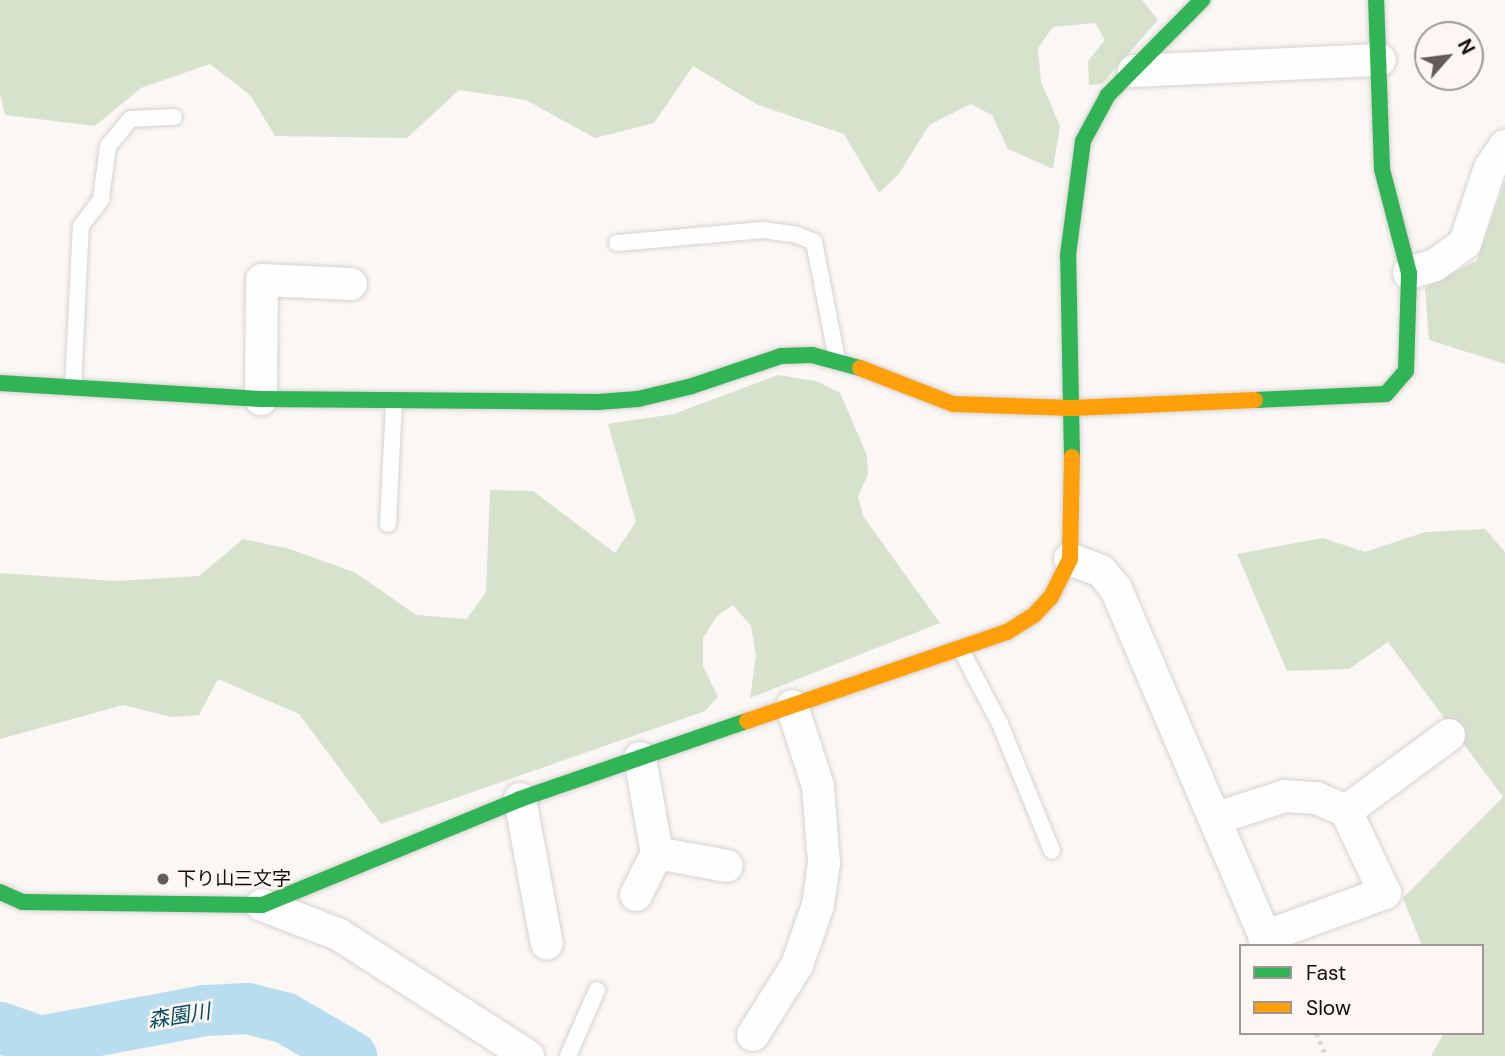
<!DOCTYPE html>
<meta charset="utf-8">
<style>
body{margin:0}
#map{position:relative;width:1505px;height:1056px;overflow:hidden;background:#fbf7f5;font-family:"DM Sans","Noto Sans JP",sans-serif}
div>[style]{position:absolute}
.green>*{inset:0;background:#d7e2cc}
.river>*{height:51px;margin:-25.5px;padding:0 25.5px;transform-origin:25.5px;border-radius:25.5px;background:#b8ddef}
.path>*{height:4.5px;margin-top:-2.25px;transform-origin:0;background:repeating-linear-gradient(90deg,#dad8d7 0 3.5px,transparent 0 8.5px)}
.roads{filter:drop-shadow(0 0 2px #d6d1cf) drop-shadow(0 0 2px #d6d1cf)}
.lane>*{height:16px;margin:-8px;padding:0 8px;transform-origin:8px;border-radius:8px;background:#fefefe}
.street>*{height:32px;margin:-16px;padding:0 16px;transform-origin:16px;border-radius:16px;background:#fefefe}
.fast>*{height:16px;margin:-8px;padding:0 8px;transform-origin:8px;border-radius:8px;background:#30b455}
.slow>*{height:16px;margin:-8px;padding:0 8px;transform-origin:8px;border-radius:8px;background:#ff9f0a}
.dots>*{width:19px;height:19px;translate:-50% -50%;box-sizing:border-box;border:4px solid #fdf6f3;border-radius:50%}
span{translate:-50% -50%;white-space:nowrap;text-align:center;line-height:1.15;-webkit-text-stroke:5px #fdf6f3;paint-order:stroke}
.poi-label{font-size:19px;color:#100a08}
.left{translate:0 -50%;text-align:left}
.water-label{font-size:21px;color:#024e68;font-style:italic}
.legend{position:absolute;left:1239px;top:944px;width:245px;height:91px;box-sizing:border-box;background:#fdf6f3;border:2px solid #9e9895;margin:0;padding:9px 12px;list-style:none;font-size:21px;color:#100a08}
.legend li{display:flex;align-items:center;gap:14px;height:35px}
.legend b{width:35px;border:2px solid #9e9895}
.north{position:absolute;left:1414px;top:21px;width:70px;height:70px;box-sizing:border-box;background:#fdf6f3;border:2px solid #9e9895;border-radius:50%;rotate:62deg;font-size:19px;font-weight:700;line-height:28px;text-align:center;color:#100a08}
.north::after{content:'';display:block;margin:auto;width:24px;height:32px;background:#625d5b;clip-path:polygon(50% 0,100% 100%,50% 72%,0 100%)}
</style>
<div id="map">
<div class="green">
<i style="clip-path:polygon(0 0,1142px 0,1158px 20px,1102px 84px,1089px 85px,1088px 61px,1105px 40px,1095px 23px,1053px 27px,1038px 48px,1041px 82px,1060px 126px,1053px 169px,1008px 149px,992px 115px,971px 104px,929px 125px,899px 174px,879px 193px,844px 134px,758px 105px,693px 66px,654px 123px,595px 138px,526px 100px,459px 90px,407px 138px,275px 136px,250px 95px,210px 64px,141px 88px,95px 126px,5px 115px,0 94px)"></i>
<i style="clip-path:polygon(1505px 181px,1505px 364px,1429px 340px,1425px 288px,1477px 260px)"></i>
<i style="clip-path:polygon(778px 375px,816px 381px,840px 393px,867px 455px,868px 475px,858px 496px,863px 516px,940px 623px,750px 698px,756px 656px,751px 626px,733px 605px,717px 616px,703px 638px,703px 666px,718px 697px,705px 711px,381px 824px,299px 714px,218px 679px,199px 715px,171px 717px,123px 705px,0 739px,0 573px,116px 581px,199px 576px,243px 539px,290px 549px,356px 573px,416px 615px,467px 619px,486px 592px,490px 490px,533px 491px,615px 553px,636px 522px,608px 424px,674px 414px)"></i>
<i style="clip-path:polygon(1485px 529px,1505px 552px,1505px 1056px,1431px 1056px,1444px 1033px,1482px 1033px,1482px 946px,1422px 946px,1403px 898px,1503px 797px,1388px 642px,1349px 669px,1287px 671px,1237px 554px,1323px 538px,1365px 552px,1425px 532px)"></i>
</div>
<div class="river">
<i style="left:0;top:1027px;width:41px;rotate:19.7deg"></i>
<i style="left:39px;top:1041px;width:168px;rotate:-10.6deg"></i>
<i style="left:204px;top:1010px;width:43px;rotate:-2.7deg"></i>
<i style="left:247px;top:1008px;width:38px;rotate:14deg"></i>
<i style="left:284px;top:1017px;width:78px;rotate:30.2deg"></i>
</div>
<div class="path">
<i style="left:1317px;top:1033px;width:25px;rotate:69deg"></i>
</div>
<div class="roads">
<div class="lane">
<i style="left:617px;top:243px;width:147px;rotate:-5.1deg"></i>
<i style="left:763px;top:230px;width:34px;rotate:8deg"></i>
<i style="left:797px;top:235px;width:18px;rotate:22deg"></i>
<i style="left:814px;top:242px;width:119px;rotate:78.9deg"></i>
<i style="left:73px;top:387px;width:161px;rotate:-87.2deg"></i>
<i style="left:81px;top:226px;width:34px;rotate:-53deg"></i>
<i style="left:101px;top:199px;width:53px;rotate:-82.5deg"></i>
<i style="left:108px;top:146px;width:35px;rotate:-50deg"></i>
<i style="left:131px;top:119px;width:43px;rotate:-2.7deg"></i>
<i style="left:388px;top:524px;width:123px;rotate:-87.2deg"></i>
<i style="left:960px;top:648px;width:86px;rotate:62.2deg"></i>
<i style="left:1000px;top:724px;width:137px;rotate:67.7deg"></i>
<i style="left:568px;top:1056px;width:72px;rotate:-66.3deg"></i>
</div>
<div class="street">
<i style="left:1134px;top:71px;width:246px;rotate:-2.6deg"></i>
<i style="left:1409px;top:273px;width:27px;rotate:-17deg"></i>
<i style="left:1435px;top:265px;width:37px;rotate:-36deg"></i>
<i style="left:1465px;top:243px;width:79px;rotate:-71.6deg"></i>
<i style="left:1490px;top:168px;width:27px;rotate:-56deg"></i>
<i style="left:261px;top:399px;width:119px;rotate:-89.5deg"></i>
<i style="left:262px;top:280px;width:89px;rotate:2.6deg"></i>
<i style="left:1070px;top:559px;width:33px;rotate:21deg"></i>
<i style="left:1101px;top:571px;width:23px;rotate:50deg"></i>
<i style="left:1116px;top:589px;width:388px;rotate:66.8deg"></i>
<i style="left:640px;top:758px;width:97px;rotate:79.9deg"></i>
<i style="left:657px;top:853px;width:71px;rotate:10.5deg"></i>
<i style="left:520px;top:799px;width:147px;rotate:79.5deg"></i>
<i style="left:1217px;top:818px;width:71px;rotate:-17.9deg"></i>
<i style="left:1285px;top:796px;width:31px;rotate:4deg"></i>
<i style="left:1316px;top:798px;width:33px;rotate:23deg"></i>
<i style="left:1346px;top:811px;width:128px;rotate:-36.4deg"></i>
<i style="left:636px;top:895px;width:47px;rotate:-63.4deg"></i>
<i style="left:262px;top:905px;width:81px;rotate:20.9deg"></i>
<i style="left:338px;top:934px;width:226px;rotate:32.7deg"></i>
<i style="left:1264px;top:937px;width:129px;rotate:-20deg"></i>
<i style="left:1385px;top:893px;width:91px;rotate:-115.4deg"></i>
<i style="left:753px;top:1035px;width:83px;rotate:-57.8deg"></i>
<i style="left:797px;top:965px;width:64px;rotate:-70.7deg"></i>
<i style="left:818px;top:905px;width:42px;rotate:-81.9deg"></i>
<i style="left:824px;top:863px;width:77px;rotate:-94.5deg"></i>
<i style="left:818px;top:786px;width:84px;rotate:-108deg"></i>
</div>
<div class="fast">
<i style="left:0;top:383px;width:261px;rotate:3.5deg"></i>
<i style="left:261px;top:399px;width:337px;rotate:0.5deg"></i>
<i style="left:598px;top:402px;width:40px;rotate:-4.3deg"></i>
<i style="left:638px;top:399px;width:56px;rotate:-13.5deg"></i>
<i style="left:692px;top:386px;width:94px;rotate:-18.6deg"></i>
<i style="left:781px;top:356px;width:31px;rotate:-2deg"></i>
<i style="left:812px;top:355px;width:50px;rotate:15.2deg"></i>
<i style="left:1255px;top:400px;width:131px;rotate:-2.6deg"></i>
<i style="left:1386px;top:394px;width:30px;rotate:-49deg"></i>
<i style="left:1406px;top:371px;width:98px;rotate:-88.2deg"></i>
<i style="left:1409px;top:273px;width:107px;rotate:-104.6deg"></i>
<i style="left:1382px;top:169px;width:169px;rotate:-92deg"></i>
<i style="left:1072px;top:457px;width:202px;rotate:-91.1deg"></i>
<i style="left:1068px;top:255px;width:115px;rotate:-82.5deg"></i>
<i style="left:1083px;top:141px;width:52px;rotate:-61.5deg"></i>
<i style="left:1108px;top:95px;width:134px;rotate:-45.3deg"></i>
<i style="left:0;top:892px;width:24px;rotate:24deg"></i>
<i style="left:22px;top:902px;width:240px;rotate:0.7deg"></i>
<i style="left:262px;top:905px;width:279px;rotate:-22.3deg"></i>
<i style="left:520px;top:799px;width:240px;rotate:-19deg"></i>
</div>
<div class="slow">
<i style="left:860px;top:368px;width:100px;rotate:21.2deg"></i>
<i style="left:953px;top:404px;width:119px;rotate:1.9deg"></i>
<i style="left:1072px;top:408px;width:183px;rotate:-2.5deg"></i>
<i style="left:747px;top:721px;width:275px;rotate:-18.9deg"></i>
<i style="left:1007px;top:632px;width:32px;rotate:-32deg"></i>
<i style="left:1034px;top:615px;width:25px;rotate:-47deg"></i>
<i style="left:1051px;top:597px;width:42px;rotate:-63.4deg"></i>
<i style="left:1070px;top:559px;width:102px;rotate:-88.9deg"></i>
</div>
</div>
<div class="dots">
<i style="left:163px;top:879px;background:#625d5b"></i>
</div>
<div class="poi-label">
<span class="left" style="left:177px;top:879px">下り山三文字</span>
</div>
<div class="water-label">
<span style="left:179px;top:1016px;rotate:-9deg">森園川</span>
</div>
<ul class="legend">
<li><b style="height:9px;background:#30b455"></b>Fast</li>
<li><b style="height:9px;background:#ff9f0a"></b>Slow</li>
</ul>
<div class="north">N</div>
</div>
